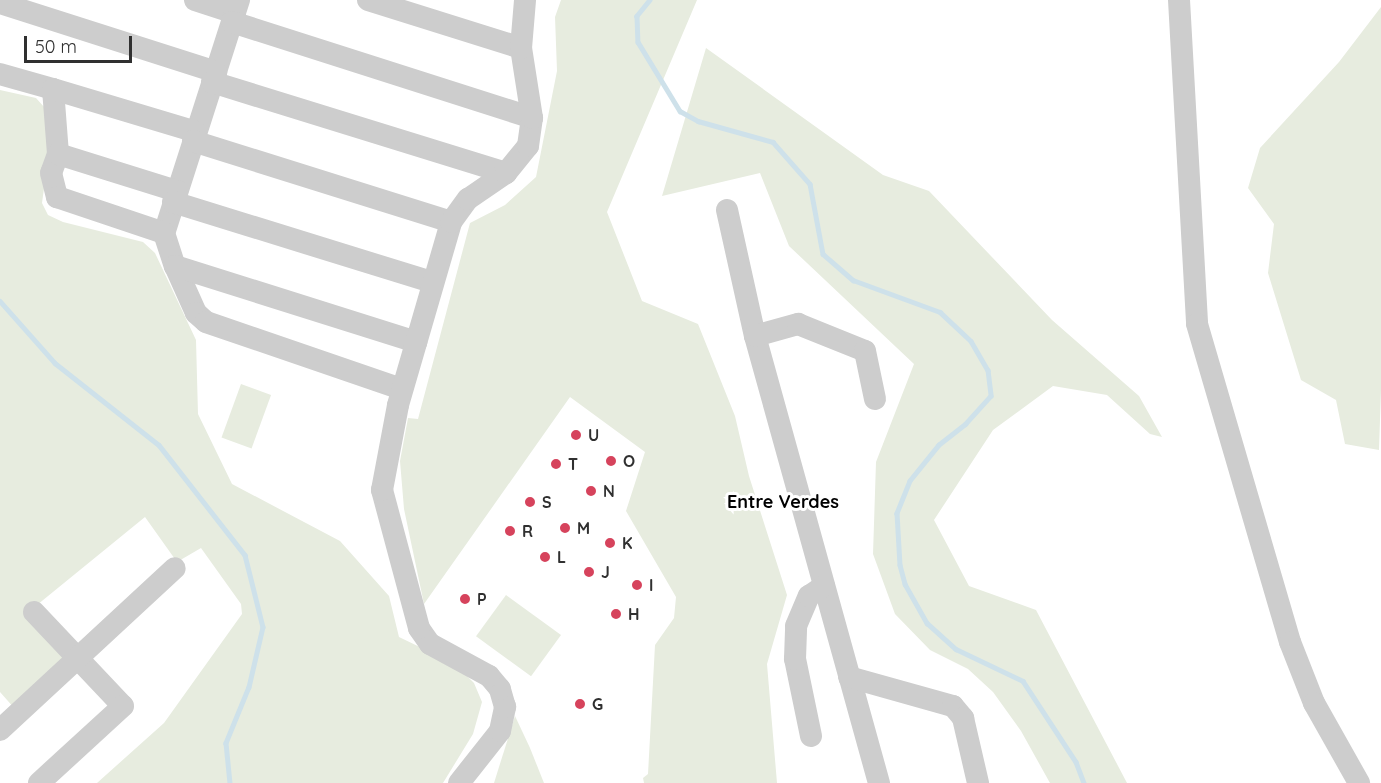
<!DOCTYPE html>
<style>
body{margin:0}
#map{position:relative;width:1381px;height:783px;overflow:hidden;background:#fff;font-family:Quicksand,sans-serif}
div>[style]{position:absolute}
.green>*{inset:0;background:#e7ecdf;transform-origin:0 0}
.stream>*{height:4.5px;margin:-2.25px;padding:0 2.25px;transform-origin:2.25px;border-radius:2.25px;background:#cee1ea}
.minor>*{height:22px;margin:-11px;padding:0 11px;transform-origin:11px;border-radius:11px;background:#cdcdcd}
.dots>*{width:16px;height:16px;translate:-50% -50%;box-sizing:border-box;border:3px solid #fff;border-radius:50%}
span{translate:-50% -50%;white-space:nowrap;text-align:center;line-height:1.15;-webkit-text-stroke:6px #fff;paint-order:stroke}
.poi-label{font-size:16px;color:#303030;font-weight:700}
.left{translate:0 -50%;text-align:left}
.neighbourhood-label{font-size:18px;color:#000;font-weight:700}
.scale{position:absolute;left:24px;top:36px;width:108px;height:27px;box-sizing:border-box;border:3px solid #303030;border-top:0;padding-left:8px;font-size:18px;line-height:21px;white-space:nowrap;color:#303030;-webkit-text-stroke:4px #fff;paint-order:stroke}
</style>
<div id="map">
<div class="green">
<i style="clip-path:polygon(561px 0,697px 0,607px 212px,642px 301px,698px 324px,735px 416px,749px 476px,787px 595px,767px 664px,777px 783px,644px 783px,643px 778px,648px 774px,655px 645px,674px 618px,676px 597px,626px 511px,645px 452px,570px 397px,424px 604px,404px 509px,400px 461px,408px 418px,418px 419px,470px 223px,505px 205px,536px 177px,557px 71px,555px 17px)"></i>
<i style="clip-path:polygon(1381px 7px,1381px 390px,1379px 450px,1345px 444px,1336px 400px,1301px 380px,1268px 273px,1274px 224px,1248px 188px,1260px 148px,1339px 62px)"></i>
<i style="clip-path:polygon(706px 48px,883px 175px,929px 191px,1052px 320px,1139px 396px,1162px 437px,1150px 434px,1107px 395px,1053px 386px,993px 430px,934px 520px,969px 586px,1036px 610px,1127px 783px,1050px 783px,1021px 731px,993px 692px,968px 669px,930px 650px,895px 614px,873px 554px,876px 462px,914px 364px,789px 246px,760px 173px,662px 196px)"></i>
<i style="clip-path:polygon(0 90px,36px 98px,45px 108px,51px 138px,42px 203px,48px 215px,63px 222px,143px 242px,155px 253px,196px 340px,198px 414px,232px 484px,340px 541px,389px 596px,399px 637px,455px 664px,474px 683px,482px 702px,473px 734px,443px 783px,97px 783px,164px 723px,242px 614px,241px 604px,201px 548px,177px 562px,145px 517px,37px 605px,69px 656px,15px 709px,0 692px)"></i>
<i style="left:241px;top:384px;width:32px;height:57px;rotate:20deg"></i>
<i style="left:506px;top:595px;width:68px;height:51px;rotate:36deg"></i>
<i style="clip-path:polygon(515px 716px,530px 748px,544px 783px,494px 783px)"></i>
</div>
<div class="stream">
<i style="left:650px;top:0;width:21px;rotate:129deg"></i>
<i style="left:637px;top:16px;width:26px;rotate:88deg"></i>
<i style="left:638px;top:42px;width:81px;rotate:58.7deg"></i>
<i style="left:680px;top:111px;width:21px;rotate:29deg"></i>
<i style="left:698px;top:121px;width:78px;rotate:15.6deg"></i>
<i style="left:773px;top:142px;width:56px;rotate:48.6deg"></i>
<i style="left:810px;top:184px;width:71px;rotate:79.5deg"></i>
<i style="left:823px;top:254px;width:40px;rotate:41deg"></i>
<i style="left:853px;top:280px;width:93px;rotate:20.2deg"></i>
<i style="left:940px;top:312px;width:42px;rotate:43.1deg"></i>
<i style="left:971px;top:341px;width:34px;rotate:60deg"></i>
<i style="left:988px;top:370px;width:26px;rotate:83deg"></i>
<i style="left:991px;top:396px;width:38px;rotate:132deg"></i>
<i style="left:966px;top:424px;width:34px;rotate:142deg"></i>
<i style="left:939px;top:445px;width:46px;rotate:128.9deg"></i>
<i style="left:910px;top:481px;width:35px;rotate:112deg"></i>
<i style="left:897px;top:513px;width:52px;rotate:86.7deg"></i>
<i style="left:900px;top:565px;width:20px;rotate:75deg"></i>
<i style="left:905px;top:584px;width:45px;rotate:60.6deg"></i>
<i style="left:927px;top:623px;width:39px;rotate:42deg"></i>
<i style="left:956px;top:649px;width:74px;rotate:25.5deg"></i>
<i style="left:1023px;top:681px;width:97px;rotate:56.8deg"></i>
<i style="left:1076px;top:762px;width:22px;rotate:69deg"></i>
<i style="left:0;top:301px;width:83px;rotate:48.4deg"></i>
<i style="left:55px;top:363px;width:132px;rotate:38.3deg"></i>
<i style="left:159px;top:445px;width:140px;rotate:52deg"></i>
<i style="left:245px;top:555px;width:74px;rotate:76deg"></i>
<i style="left:263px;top:627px;width:62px;rotate:103.1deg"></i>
<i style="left:249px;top:687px;width:61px;rotate:112.3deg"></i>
<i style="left:226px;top:743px;width:40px;rotate:84.3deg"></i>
</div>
<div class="minor">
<i style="left:195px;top:0;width:42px;rotate:18deg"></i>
<i style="left:239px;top:0;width:245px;rotate:107.8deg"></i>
<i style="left:164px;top:233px;width:35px;rotate:72deg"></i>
<i style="left:175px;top:266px;width:51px;rotate:65.9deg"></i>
<i style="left:196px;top:313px;width:13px;rotate:42deg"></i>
<i style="left:206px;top:322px;width:207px;rotate:18.9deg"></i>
<i style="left:368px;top:0;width:160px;rotate:17.4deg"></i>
<i style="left:1179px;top:0;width:324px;rotate:86.8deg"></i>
<i style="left:1197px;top:324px;width:331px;rotate:73.7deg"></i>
<i style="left:1290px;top:642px;width:66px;rotate:68.5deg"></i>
<i style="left:1314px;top:703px;width:92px;rotate:60.6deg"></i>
<i style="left:0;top:3px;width:227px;rotate:17.7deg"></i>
<i style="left:232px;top:22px;width:315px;rotate:17.7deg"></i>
<i style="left:0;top:74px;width:55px;rotate:15.8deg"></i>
<i style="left:53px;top:89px;width:65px;rotate:85.6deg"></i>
<i style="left:58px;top:154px;width:20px;rotate:110deg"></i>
<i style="left:51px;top:173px;width:25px;rotate:76deg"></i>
<i style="left:57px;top:197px;width:113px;rotate:18.6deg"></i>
<i style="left:212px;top:82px;width:308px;rotate:17.2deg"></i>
<i style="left:53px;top:89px;width:149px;rotate:16.7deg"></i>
<i style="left:193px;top:141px;width:270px;rotate:17.4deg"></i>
<i style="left:58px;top:154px;width:125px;rotate:17.3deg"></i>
<i style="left:173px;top:202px;width:270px;rotate:17.2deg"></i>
<i style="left:727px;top:210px;width:129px;rotate:77.5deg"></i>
<i style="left:755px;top:336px;width:464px;rotate:74.5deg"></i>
<i style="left:175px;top:266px;width:253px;rotate:17.5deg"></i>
<i style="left:755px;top:336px;width:45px;rotate:-15.6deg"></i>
<i style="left:798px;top:324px;width:72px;rotate:21.9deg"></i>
<i style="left:865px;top:351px;width:49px;rotate:78.2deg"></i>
<i style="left:34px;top:612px;width:129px;rotate:46.6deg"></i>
<i style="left:123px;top:706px;width:114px;rotate:137.5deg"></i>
<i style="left:849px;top:677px;width:108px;rotate:15.6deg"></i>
<i style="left:953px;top:706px;width:16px;rotate:50deg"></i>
<i style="left:963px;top:718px;width:67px;rotate:77deg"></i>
<i style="left:0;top:730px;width:238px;rotate:-42.8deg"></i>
<i style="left:811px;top:736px;width:79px;rotate:-101.7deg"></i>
<i style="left:795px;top:659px;width:33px;rotate:-88deg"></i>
<i style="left:796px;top:626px;width:33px;rotate:-67deg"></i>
<i style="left:809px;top:596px;width:18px;rotate:-34deg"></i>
<i style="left:459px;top:783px;width:66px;rotate:-51.7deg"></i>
<i style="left:500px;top:731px;width:25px;rotate:-78deg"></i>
<i style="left:505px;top:707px;width:19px;rotate:-106deg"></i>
<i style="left:500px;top:689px;width:17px;rotate:-130deg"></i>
<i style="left:489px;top:676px;width:67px;rotate:-151.5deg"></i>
<i style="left:430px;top:644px;width:19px;rotate:-125deg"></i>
<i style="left:419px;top:628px;width:143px;rotate:-105deg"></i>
<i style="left:382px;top:490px;width:86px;rotate:-79.3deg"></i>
<i style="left:398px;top:405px;width:191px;rotate:-73.8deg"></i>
<i style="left:451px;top:222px;width:29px;rotate:-54deg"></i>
<i style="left:468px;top:199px;width:46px;rotate:-34.4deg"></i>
<i style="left:506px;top:173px;width:35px;rotate:-51deg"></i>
<i style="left:528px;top:146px;width:28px;rotate:-82deg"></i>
<i style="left:532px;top:118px;width:71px;rotate:-98.9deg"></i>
<i style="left:521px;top:48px;width:48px;rotate:-85.2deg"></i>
</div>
<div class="dots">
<i style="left:576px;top:435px;background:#d6435c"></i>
<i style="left:611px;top:461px;background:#d6435c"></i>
<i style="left:556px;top:464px;background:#d6435c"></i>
<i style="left:591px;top:491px;background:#d6435c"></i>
<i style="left:530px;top:502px;background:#d6435c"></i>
<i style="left:565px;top:528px;background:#d6435c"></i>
<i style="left:510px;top:531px;background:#d6435c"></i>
<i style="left:610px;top:543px;background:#d6435c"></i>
<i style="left:545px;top:557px;background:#d6435c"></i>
<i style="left:589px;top:572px;background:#d6435c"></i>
<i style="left:637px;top:585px;background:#d6435c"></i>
<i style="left:465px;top:599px;background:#d6435c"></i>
<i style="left:616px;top:614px;background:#d6435c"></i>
<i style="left:580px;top:704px;background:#d6435c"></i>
</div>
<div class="poi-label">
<span class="left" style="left:588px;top:435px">U</span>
<span class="left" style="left:623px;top:461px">O</span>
<span class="left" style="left:568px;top:464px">T</span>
<span class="left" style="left:603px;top:491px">N</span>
<span class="left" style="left:542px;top:502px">S</span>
<span class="left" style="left:577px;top:528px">M</span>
<span class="left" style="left:522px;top:531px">R</span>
<span class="left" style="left:622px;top:543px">K</span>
<span class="left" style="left:557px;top:557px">L</span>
<span class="left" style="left:601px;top:572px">J</span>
<span class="left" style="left:649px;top:585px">I</span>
<span class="left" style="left:477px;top:599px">P</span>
<span class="left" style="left:628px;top:614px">H</span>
<span class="left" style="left:592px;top:704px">G</span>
</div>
<div class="neighbourhood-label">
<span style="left:783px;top:502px">Entre Verdes</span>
</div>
<div class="scale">50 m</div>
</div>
